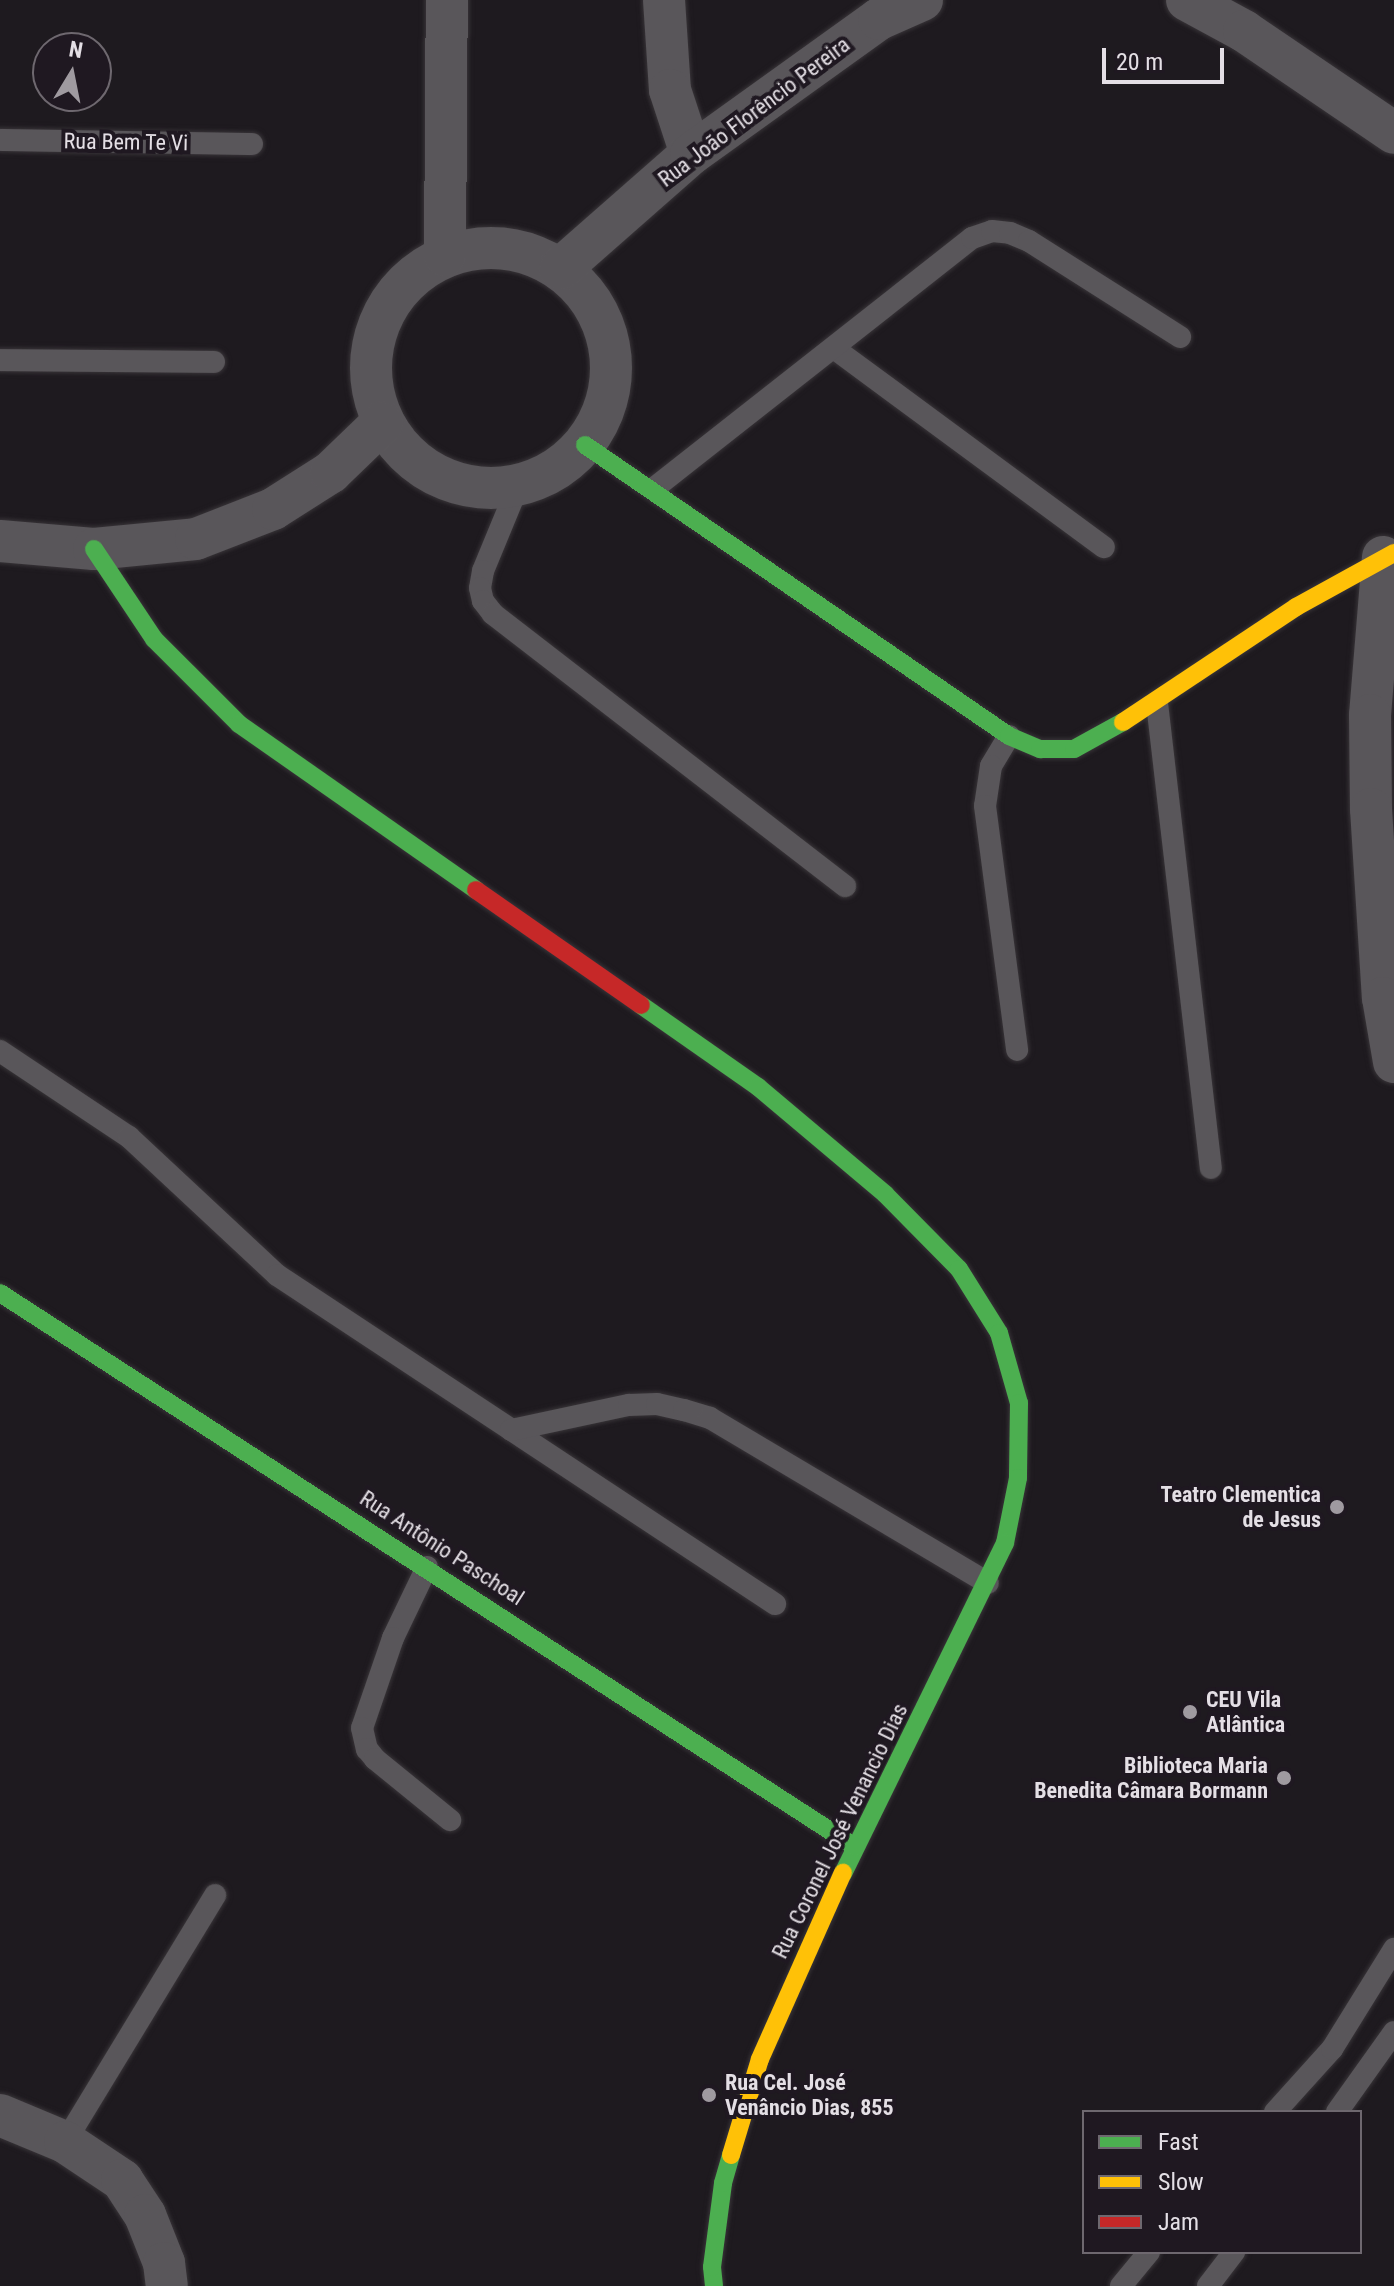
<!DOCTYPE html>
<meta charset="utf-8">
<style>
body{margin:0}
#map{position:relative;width:1394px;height:2286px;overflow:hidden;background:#1e1a1f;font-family:"Roboto Condensed",sans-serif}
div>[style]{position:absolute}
.roads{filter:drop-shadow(0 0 2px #383438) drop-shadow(0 0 2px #383438)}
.lane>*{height:22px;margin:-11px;padding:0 11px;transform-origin:11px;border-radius:11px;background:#59565a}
.street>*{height:42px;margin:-21px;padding:0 21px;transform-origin:21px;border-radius:21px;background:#59565a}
.street>.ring{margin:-21px;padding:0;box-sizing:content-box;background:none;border:42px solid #59565a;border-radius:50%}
.fast>*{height:18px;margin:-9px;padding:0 9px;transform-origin:9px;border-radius:9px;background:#4caf50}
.slow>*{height:18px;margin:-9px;padding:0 9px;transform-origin:9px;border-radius:9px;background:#ffc107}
.jam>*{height:18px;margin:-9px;padding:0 9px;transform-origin:9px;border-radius:9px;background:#c62828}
.dots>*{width:22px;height:22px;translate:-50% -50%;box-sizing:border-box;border:4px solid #1f1821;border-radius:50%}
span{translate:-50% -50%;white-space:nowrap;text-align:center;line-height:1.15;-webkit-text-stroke:8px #1f1821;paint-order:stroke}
.street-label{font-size:22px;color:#e4dfe5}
.poi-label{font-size:22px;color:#e4dfe5;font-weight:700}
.right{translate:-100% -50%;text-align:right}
.left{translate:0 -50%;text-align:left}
.legend{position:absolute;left:1082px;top:2110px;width:280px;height:144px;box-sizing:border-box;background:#1f1821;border:2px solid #6e686f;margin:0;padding:10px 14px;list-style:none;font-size:24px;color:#e4dfe5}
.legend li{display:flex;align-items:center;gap:16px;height:40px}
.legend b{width:40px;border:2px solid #6e686f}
.north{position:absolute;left:32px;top:32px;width:80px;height:80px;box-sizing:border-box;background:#1f1821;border:2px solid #6e686f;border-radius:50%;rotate:10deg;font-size:22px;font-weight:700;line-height:32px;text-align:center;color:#e4dfe5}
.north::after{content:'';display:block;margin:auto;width:28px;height:36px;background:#9f9aa0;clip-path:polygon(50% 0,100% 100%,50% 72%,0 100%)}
.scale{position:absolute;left:1102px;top:48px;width:122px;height:36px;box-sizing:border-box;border:4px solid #e4dfe5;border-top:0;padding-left:10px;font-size:24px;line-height:28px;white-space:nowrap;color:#e4dfe5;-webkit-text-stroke:6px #1f1821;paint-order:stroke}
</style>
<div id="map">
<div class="roads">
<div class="lane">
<i style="left:0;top:140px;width:252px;rotate:0.9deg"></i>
<i style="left:835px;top:349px;width:334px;rotate:36.4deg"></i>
<i style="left:0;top:360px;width:214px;rotate:0.5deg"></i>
<i style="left:518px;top:486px;width:92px;rotate:112.4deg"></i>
<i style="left:483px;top:571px;width:17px;rotate:100deg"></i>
<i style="left:480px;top:588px;width:13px;rotate:77deg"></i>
<i style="left:483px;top:601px;width:16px;rotate:52deg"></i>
<i style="left:493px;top:614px;width:445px;rotate:37.7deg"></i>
<i style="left:653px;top:489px;width:406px;rotate:-38.2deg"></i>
<i style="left:972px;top:238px;width:21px;rotate:-19deg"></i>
<i style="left:992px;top:231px;width:18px;rotate:6deg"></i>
<i style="left:1010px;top:233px;width:21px;rotate:23deg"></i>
<i style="left:1029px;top:241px;width:179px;rotate:32.4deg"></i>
<i style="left:1157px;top:703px;width:468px;rotate:83.4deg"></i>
<i style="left:1009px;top:736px;width:35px;rotate:121deg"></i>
<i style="left:991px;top:766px;width:40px;rotate:98.5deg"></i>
<i style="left:985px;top:806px;width:246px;rotate:82.5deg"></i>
<i style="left:0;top:1051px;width:155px;rotate:33.7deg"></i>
<i style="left:129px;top:1137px;width:202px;rotate:43deg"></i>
<i style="left:277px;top:1275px;width:597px;rotate:33.45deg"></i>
<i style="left:511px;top:1430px;width:121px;rotate:-12deg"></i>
<i style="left:629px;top:1405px;width:28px;rotate:-2deg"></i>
<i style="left:657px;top:1404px;width:28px;rotate:13deg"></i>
<i style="left:684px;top:1410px;width:27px;rotate:17deg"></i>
<i style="left:710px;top:1418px;width:323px;rotate:30.7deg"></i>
<i style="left:427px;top:1567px;width:79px;rotate:115.6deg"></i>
<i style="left:393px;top:1638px;width:95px;rotate:109deg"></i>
<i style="left:362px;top:1728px;width:22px;rotate:77deg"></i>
<i style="left:367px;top:1749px;width:13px;rotate:51deg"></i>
<i style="left:375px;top:1759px;width:97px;rotate:39.1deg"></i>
<i style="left:1275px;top:2112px;width:85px;rotate:-47.9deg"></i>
<i style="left:1332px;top:2049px;width:118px;rotate:-58.2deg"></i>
<i style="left:1337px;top:2112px;width:98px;rotate:-54.5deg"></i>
<i style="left:65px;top:2142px;width:289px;rotate:-58.7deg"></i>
<i style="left:1121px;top:2286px;width:44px;rotate:-50.5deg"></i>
<i style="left:1208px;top:2286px;width:43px;rotate:-52.6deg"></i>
</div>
<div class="street">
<i style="left:664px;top:0;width:90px;rotate:86.2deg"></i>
<i style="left:670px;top:90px;width:67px;rotate:71.8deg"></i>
<i style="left:1187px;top:0;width:65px;rotate:28.5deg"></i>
<i style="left:1244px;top:31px;width:181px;rotate:34.2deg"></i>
<i class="ring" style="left:371px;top:248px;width:198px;height:198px"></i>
<i style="left:445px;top:256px;width:256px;rotate:-89.6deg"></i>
<i style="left:560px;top:269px;width:174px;rotate:-41.3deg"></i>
<i style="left:691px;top:154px;width:231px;rotate:-35.7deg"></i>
<i style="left:879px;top:19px;width:47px;rotate:-23.8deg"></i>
<i style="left:0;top:541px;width:94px;rotate:4.9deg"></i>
<i style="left:94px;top:549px;width:102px;rotate:-5.6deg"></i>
<i style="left:196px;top:539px;width:83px;rotate:-21.3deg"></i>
<i style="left:273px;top:509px;width:69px;rotate:-32.5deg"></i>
<i style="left:331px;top:472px;width:71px;rotate:-43.9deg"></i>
<i style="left:1383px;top:557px;width:159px;rotate:94.7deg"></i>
<i style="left:1370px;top:715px;width:94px;rotate:89.4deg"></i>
<i style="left:1371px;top:809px;width:189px;rotate:86.4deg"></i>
<i style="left:1383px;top:998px;width:65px;rotate:80.2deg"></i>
<i style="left:0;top:2115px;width:70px;rotate:22.6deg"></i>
<i style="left:65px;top:2142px;width:69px;rotate:33.7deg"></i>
<i style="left:122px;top:2180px;width:42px;rotate:56.7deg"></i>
<i style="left:145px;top:2215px;width:52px;rotate:68.4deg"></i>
<i style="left:164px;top:2263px;width:23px;rotate:83deg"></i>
</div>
<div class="fast">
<i style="left:585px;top:445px;width:514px;rotate:34.46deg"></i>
<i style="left:1009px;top:736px;width:34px;rotate:23deg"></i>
<i style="left:1040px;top:749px;width:34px"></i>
<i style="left:1074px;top:749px;width:56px;rotate:-28.9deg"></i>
<i style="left:94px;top:549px;width:108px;rotate:56.3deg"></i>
<i style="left:154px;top:639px;width:120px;rotate:45deg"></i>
<i style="left:239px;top:724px;width:289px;rotate:35deg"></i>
<i style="left:641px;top:1005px;width:143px;rotate:35deg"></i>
<i style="left:758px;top:1087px;width:166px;rotate:40.1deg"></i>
<i style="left:885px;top:1194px;width:105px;rotate:45.4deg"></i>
<i style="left:959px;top:1269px;width:75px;rotate:58deg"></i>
<i style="left:999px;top:1333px;width:73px;rotate:74.1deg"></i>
<i style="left:1019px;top:1403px;width:75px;rotate:90.8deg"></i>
<i style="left:1018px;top:1478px;width:66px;rotate:101.3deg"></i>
<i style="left:1005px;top:1543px;width:368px;rotate:116.1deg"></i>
<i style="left:0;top:1293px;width:1019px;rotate:32.94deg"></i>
<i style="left:714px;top:2286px;width:19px;rotate:-96deg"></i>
<i style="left:712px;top:2267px;width:85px;rotate:-82.5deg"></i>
<i style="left:723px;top:2183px;width:29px;rotate:-74deg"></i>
</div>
<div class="slow">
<i style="left:1123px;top:722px;width:208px;rotate:-33.6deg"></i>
<i style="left:1296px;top:607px;width:112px;rotate:-28.9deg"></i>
<i style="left:731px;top:2155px;width:100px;rotate:-73.2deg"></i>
<i style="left:760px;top:2059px;width:204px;rotate:-66deg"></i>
</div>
<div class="jam">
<i style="left:476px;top:890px;width:201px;rotate:34.9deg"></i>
</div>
</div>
<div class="dots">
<i style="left:1337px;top:1507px;background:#9f9aa0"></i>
<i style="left:1190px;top:1712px;background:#9f9aa0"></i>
<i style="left:1284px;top:1778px;background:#9f9aa0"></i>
<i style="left:709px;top:2095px;background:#9f9aa0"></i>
</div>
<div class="street-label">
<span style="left:754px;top:112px;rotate:-37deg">Rua João Florêncio Pereira</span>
<span style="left:126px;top:142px;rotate:1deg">Rua Bem Te Vi</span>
<span style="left:442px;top:1548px;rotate:33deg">Rua Antônio Paschoal</span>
<span style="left:840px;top:1831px;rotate:-64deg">Rua Coronel José Venancio Dias</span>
</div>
<div class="poi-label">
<span class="right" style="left:1321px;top:1507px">Teatro Clementica<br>de Jesus</span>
<span class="left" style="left:1206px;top:1712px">CEU Vila<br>Atlântica</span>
<span class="right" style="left:1268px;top:1778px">Biblioteca Maria<br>Benedita Câmara Bormann</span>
<span class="left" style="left:725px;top:2095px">Rua Cel. José<br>Venâncio Dias, 855</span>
</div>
<ul class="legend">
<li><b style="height:10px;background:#4caf50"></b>Fast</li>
<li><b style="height:10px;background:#ffc107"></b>Slow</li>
<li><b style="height:10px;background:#c62828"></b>Jam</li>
</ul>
<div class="north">N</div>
<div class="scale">20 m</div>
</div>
